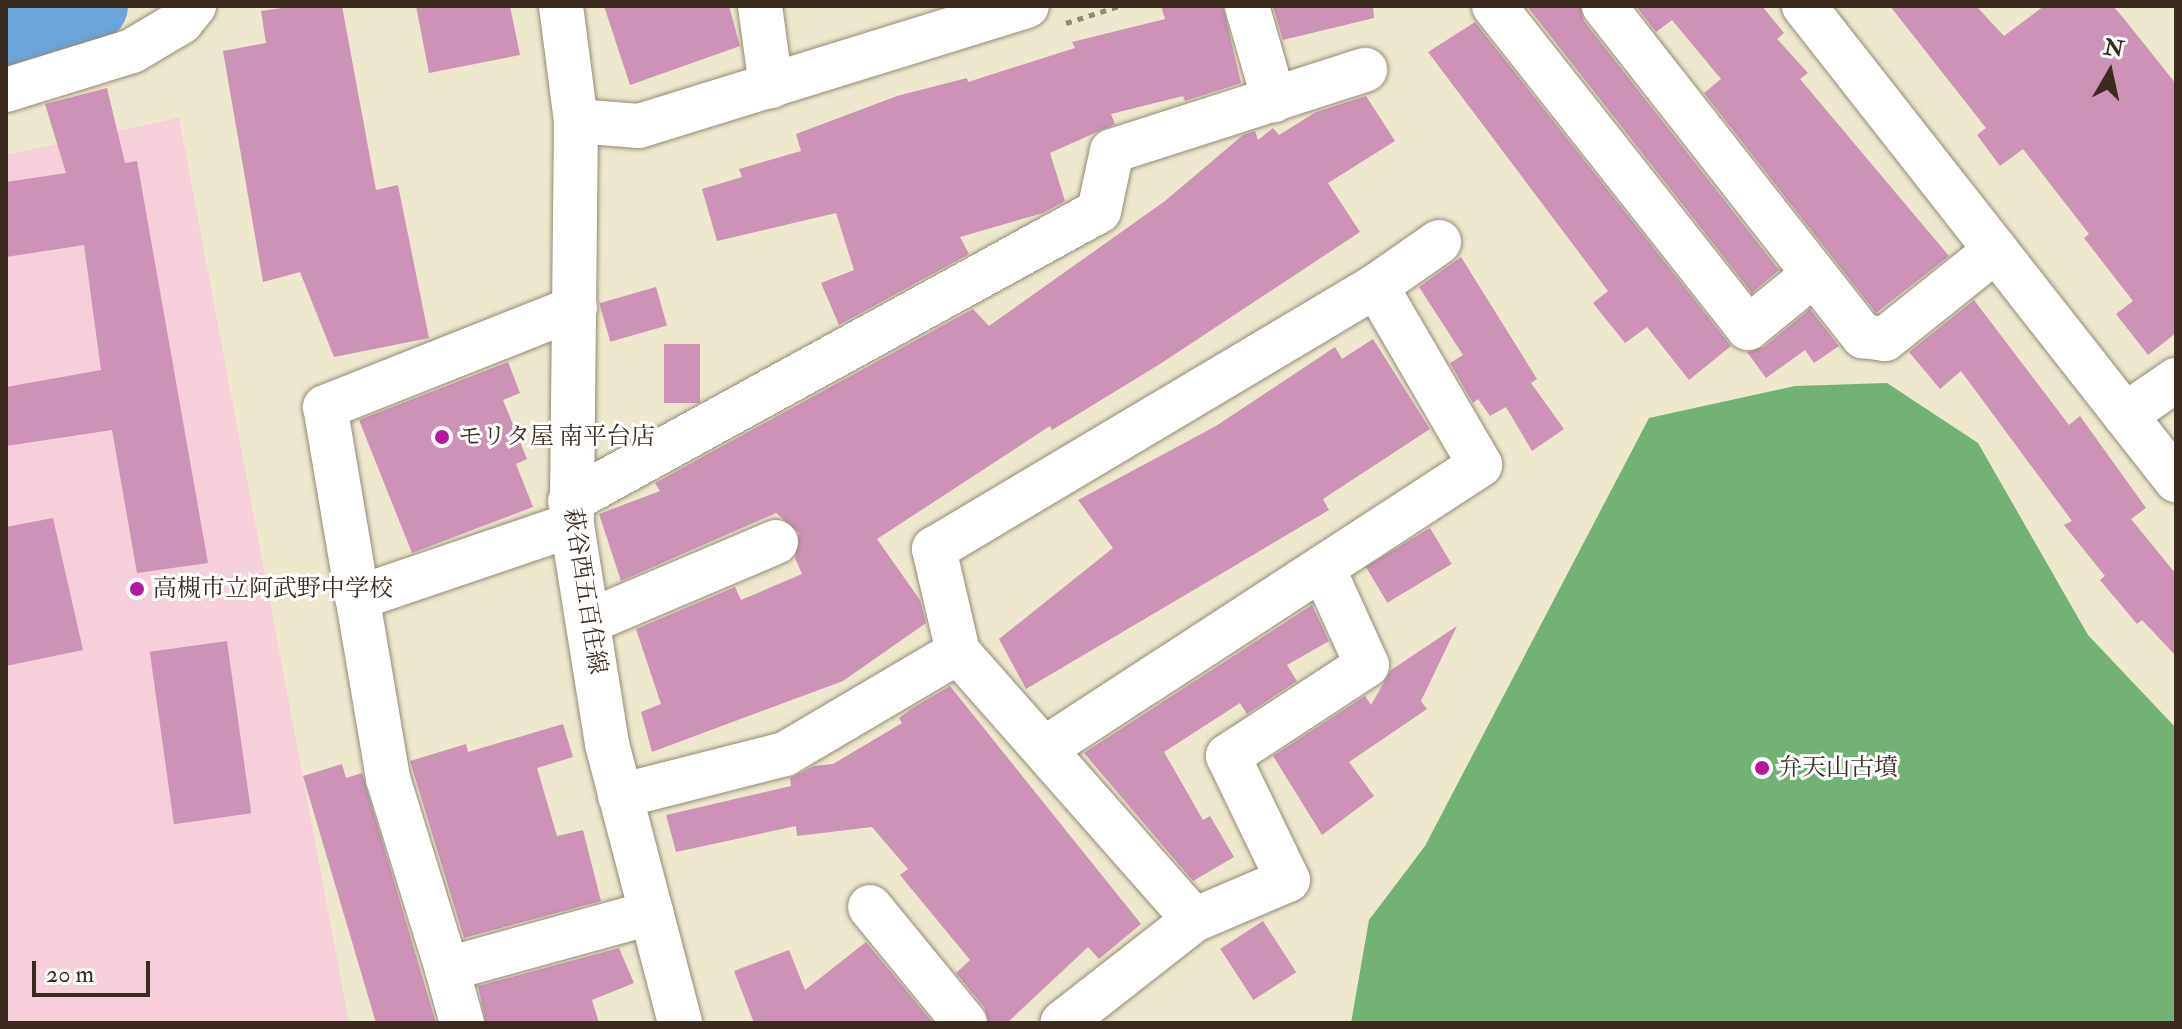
<!DOCTYPE html>
<meta charset="utf-8">
<style>
body{margin:0}
#map{position:relative;width:2182px;height:1029px;overflow:hidden;background:#ede8ce;font-family:"IM FELL Double Pica","Noto Serif JP",serif}
div>[style]{position:absolute}
.built>*{inset:0;background:#f5cfd9}
.forest>*{inset:0;background:#72b375}
.river>*{height:70px;margin:-35px;padding:0 35px;transform-origin:35px;border-radius:35px;background:#6aa6db}
.building>*{inset:0;background:#cc93b7;transform-origin:0 0}
.path>*{height:5px;margin-top:-2.5px;transform-origin:0;background:repeating-linear-gradient(90deg,#948976 0 6px,transparent 0 12px)}
.roads{filter:drop-shadow(0 0 2px #948976) drop-shadow(0 0 2px #948976)}
.street>*{height:44px;margin:-22px;padding:0 22px;transform-origin:22px;border-radius:22px;background:#fff}
.secondary>*{height:44px;margin:-22px;padding:0 22px;transform-origin:22px;border-radius:22px;background:#fff}
.dots>*{width:22px;height:22px;translate:-50% -50%;box-sizing:border-box;border:4px solid #fff;border-radius:50%}
span{translate:-50% -50%;white-space:nowrap;text-align:center;line-height:1.15;-webkit-text-stroke:6px #fff;paint-order:stroke}
.poi-label{font-size:24px;color:#3b2a1e}
.left{translate:0 -50%;text-align:left}
.street-label{font-size:24px;color:#3b2a1e}
.frame{position:absolute;inset:0;border:8px solid #3b2a1e;pointer-events:none}
.north{position:absolute;left:2070px;top:32px;width:80px;height:80px;-webkit-text-stroke:6px #fff;paint-order:stroke;rotate:9deg;font-size:22px;font-weight:700;line-height:32px;text-align:center;color:#3b2a1e}
.north::after{content:'';display:block;margin:auto;width:28px;height:36px;background:#3b2a1e;clip-path:polygon(50% 0,100% 100%,50% 72%,0 100%)}
.scale{position:absolute;left:32px;top:961px;width:118px;height:36px;box-sizing:border-box;border:4px solid #3b2a1e;border-top:0;padding-left:10px;font-size:24px;line-height:28px;white-space:nowrap;color:#3b2a1e;-webkit-text-stroke:6px #fff;paint-order:stroke}
</style>
<div id="map">
<div class="built">
<i style="clip-path:polygon(179px 118px,349px 1023px,6px 1023px,6px 155px)"></i>
</div>
<div class="forest">
<i style="clip-path:polygon(1887px 383px,1978px 443px,2088px 635px,2176px 728px,2176px 1023px,1351px 1023px,1369px 920px,1425px 846px,1649px 418px,1795px 386px)"></i>
</div>
<div class="river">
<i style="left:6px;top:36px;width:92px;rotate:-19deg"></i>
</div>
<div class="building">
<i style="clip-path:polygon(296px 6px,342px 6px,376px 190px,398px 185px,429px 338px,334px 357px,300px 272px,263px 282px,223px 51px,266px 43px,261px 11px)"></i>
<i style="clip-path:polygon(416px 6px,510px 6px,520px 55px,429px 73px)"></i>
<i style="clip-path:polygon(604px 6px,729px 6px,740px 46px,630px 85px)"></i>
<i style="clip-path:polygon(1161px 6px,1223px 6px,1241px 83px,1185px 101px,1183px 96px,1111px 114px,1115px 124px,1050px 153px,1065px 201px,1043px 213px,960px 237px,969px 254px,839px 325px,821px 283px,854px 270px,836px 213px,717px 241px,702px 189px,742px 177px,739px 169px,801px 151px,796px 134px,897px 96px,967px 78px,968px 82px,1075px 48px,1072px 42px,1165px 19px)"></i>
<i style="clip-path:polygon(1273px 6px,1373px 6px,1374px 18px,1283px 40px)"></i>
<i style="clip-path:polygon(1527px 6px,1580px 6px,1584px 21px,1779px 270px,1752px 293px)"></i>
<i style="clip-path:polygon(1636px 6px,1762px 6px,1784px 33px,1777px 39px,1808px 73px,1800px 79px,1949px 256px,1876px 313px,1704px 93px,1721px 79px,1672px 20px,1656px 32px)"></i>
<i style="clip-path:polygon(1890px 6px,1976px 6px,2004px 36px,2044px 6px,2113px 6px,2125px 20px,2176px 84px,2176px 333px,2148px 355px,2116px 314px,2133px 301px,2084px 238px,2089px 234px,2023px 149px,2000px 166px,1977px 135px,1986px 128px)"></i>
<i style="clip-path:polygon(1475px 22px,1731px 346px,1689px 380px,1647px 327px,1625px 343px,1593px 303px,1608px 291px,1428px 52px)"></i>
<i style="clip-path:polygon(107px 88px,125px 163px,137px 161px,208px 563px,137px 573px,112px 430px,6px 446px,6px 387px,101px 370px,84px 245px,6px 257px,6px 182px,66px 173px,45px 104px)"></i>
<i style="clip-path:polygon(1366px 96px,1395px 141px,1328px 183px,1360px 232px,1160px 364px,1052px 430px,1050px 426px,877px 539px,920px 600px,926px 623px,843px 681px,652px 752px,641px 712px,661px 704px,636px 629px,735px 587px,741px 600px,802px 574px,795px 558px,799px 533px,776px 513px,621px 581px,599px 514px,660px 491px,655px 483px,973px 309px,989px 326px,1165px 201px,1243px 135px,1255px 131px,1258px 140px,1273px 128px,1279px 135px,1316px 112px)"></i>
<i style="clip-path:polygon(1461px 257px,1537px 379px,1531px 383px,1564px 429px,1532px 451px,1506px 407px,1490px 416px,1478px 399px,1473px 403px,1450px 363px,1463px 355px,1419px 287px)"></i>
<i style="left:656px;top:287px;width:40px;height:59px;rotate:74deg"></i>
<i style="clip-path:polygon(1974px 300px,2069px 425px,2080px 416px,2146px 508px,2131px 519px,2176px 574px,2176px 656px,2142px 620px,2137px 624px,2100px 580px,2105px 576px,2064px 525px,2072px 521px,1961px 371px,1940px 389px,1909px 352px)"></i>
<i style="clip-path:polygon(1810px 309px,1839px 346px,1814px 363px,1805px 350px,1766px 378px,1747px 352px,1764px 347px)"></i>
<i style="clip-path:polygon(1373px 339px,1430px 429px,1323px 499px,1329px 510px,1026px 689px,999px 639px,1113px 548px,1078px 500px,1216px 426px,1335px 347px,1342px 359px)"></i>
<i style="left:664px;top:344px;width:36px;height:59px"></i>
<i style="clip-path:polygon(508px 362px,520px 393px,503px 400px,527px 459px,516px 464px,533px 507px,412px 553px,359px 420px)"></i>
<i style="clip-path:polygon(53px 518px,83px 650px,6px 666px,6px 527px)"></i>
<i style="left:1430px;top:528px;width:42px;height:75px;rotate:59deg"></i>
<i style="clip-path:polygon(1312px 605px,1329px 641px,1287px 665px,1297px 681px,1247px 714px,1240px 703px,1164px 752px,1203px 820px,1210px 816px,1234px 857px,1193px 881px,1084px 753px)"></i>
<i style="clip-path:polygon(1457px 626px,1421px 701px,1427px 709px,1349px 762px,1374px 796px,1322px 835px,1273px 756px,1365px 696px,1371px 705px,1391px 670px)"></i>
<i style="left:227px;top:641px;width:174px;height:78px;rotate:82deg"></i>
<i style="clip-path:polygon(950px 686px,1141px 924px,1099px 959px,1088px 947px,1007px 1023px,989px 1023px,984px 1007px,956px 973px,970px 960px,900px 875px,908px 869px,872px 827px,797px 836px,796px 826px,676px 852px,666px 815px,791px 786px,790px 778px,814px 766px,833px 764px,902px 723px,899px 718px,911px 709px)"></i>
<i style="clip-path:polygon(563px 724px,573px 757px,537px 768px,557px 836px,583px 830px,601px 901px,464px 938px,410px 761px,466px 744px,468px 752px)"></i>
<i style="clip-path:polygon(342px 764px,346px 778px,362px 773px,436px 1023px,376px 1023px,303px 776px)"></i>
<i style="left:1263px;top:921px;width:61px;height:51px;rotate:57deg"></i>
<i style="clip-path:polygon(866px 942px,933px 1023px,754px 1023px,734px 971px,789px 950px,805px 990px)"></i>
<i style="clip-path:polygon(619px 948px,634px 983px,592px 1000px,599px 1023px,486px 1023px,478px 986px)"></i>
</div>
<div class="path">
<i style="left:1066px;top:23px;width:56px;rotate:-17.8deg"></i>
</div>
<div class="roads">
<div class="street">
<i style="left:760px;top:6px;width:81px;rotate:82.2deg"></i>
<i style="left:1247px;top:6px;width:98px;rotate:74deg"></i>
<i style="left:1494px;top:6px;width:410px;rotate:51.7deg"></i>
<i style="left:1748px;top:328px;width:84px;rotate:-39.2deg"></i>
<i style="left:1604px;top:6px;width:420px;rotate:51.9deg"></i>
<i style="left:1863px;top:336px;width:22px;rotate:8deg"></i>
<i style="left:1885px;top:339px;width:142px;rotate:-38.7deg"></i>
<i style="left:6px;top:90px;width:132px;rotate:-17.2deg"></i>
<i style="left:132px;top:51px;width:57px;rotate:-30.6deg"></i>
<i style="left:181px;top:22px;width:21px;rotate:-51deg"></i>
<i style="left:1376px;top:286px;width:77px;rotate:-34.9deg"></i>
<i style="left:2125px;top:415px;width:62px;rotate:-34.5deg"></i>
<i style="left:570px;top:501px;width:603px;rotate:-28.73deg"></i>
<i style="left:1099px;top:211px;width:61px;rotate:-77.8deg"></i>
<i style="left:1112px;top:151px;width:266px;rotate:-17.8deg"></i>
<i style="left:357px;top:598px;width:227px;rotate:-18.8deg"></i>
<i style="left:590px;top:621px;width:202px;rotate:-23deg"></i>
<i style="left:958px;top:652px;width:106px;rotate:-103.1deg"></i>
<i style="left:934px;top:549px;width:514px;rotate:-30.75deg"></i>
<i style="left:1376px;top:286px;width:207px;rotate:59.8deg"></i>
<i style="left:1480px;top:465px;width:520px;rotate:146.92deg"></i>
<i style="left:620px;top:796px;width:170px;rotate:-14.3deg"></i>
<i style="left:785px;top:754px;width:201px;rotate:-30.5deg"></i>
<i style="left:958px;top:652px;width:357px;rotate:48.6deg"></i>
<i style="left:1194px;top:920px;width:167px;rotate:142deg"></i>
<i style="left:870px;top:907px;width:150px;rotate:50.7deg"></i>
<i style="left:1194px;top:920px;width:102px;rotate:-23.1deg"></i>
<i style="left:1288px;top:880px;width:138px;rotate:-115.8deg"></i>
<i style="left:1228px;top:756px;width:166px;rotate:-33.2deg"></i>
<i style="left:1367px;top:665px;width:107px;rotate:-114.4deg"></i>
<i style="left:447px;top:969px;width:200px;rotate:-107.2deg"></i>
<i style="left:388px;top:778px;width:376px;rotate:-99.6deg"></i>
<i style="left:325px;top:407px;width:269px;rotate:-21.6deg"></i>
<i style="left:462px;top:1023px;width:56px;rotate:-105.5deg"></i>
<i style="left:447px;top:969px;width:212px;rotate:-15.4deg"></i>
</div>
<div class="secondary">
<i style="left:561px;top:6px;width:116px;rotate:82.6deg"></i>
<i style="left:576px;top:121px;width:404px;rotate:90.6deg"></i>
<i style="left:572px;top:525px;width:222px;rotate:80.9deg"></i>
<i style="left:607px;top:744px;width:288px;rotate:75.3deg"></i>
<i style="left:1804px;top:6px;width:603px;rotate:51.87deg"></i>
<i style="left:576px;top:121px;width:63px;rotate:4.5deg"></i>
<i style="left:639px;top:126px;width:406px;rotate:-17.2deg"></i>
</div>
</div>
<div class="dots">
<i style="left:442px;top:437px;background:#b5179e"></i>
<i style="left:137px;top:589px;background:#b5179e"></i>
<i style="left:1762px;top:768px;background:#b5179e"></i>
</div>
<div class="poi-label">
<span class="left" style="left:458px;top:437px">モリタ屋 南平台店</span>
<span class="left" style="left:153px;top:589px">高槻市立阿武野中学校</span>
<span class="left" style="left:1778px;top:768px">弁天山古墳</span>
</div>
<div class="street-label">
<span style="left:585px;top:591px;rotate:81deg">萩谷西五百住線</span>
</div>
<div class="frame"></div>
<div class="north">N</div>
<div class="scale">20 m</div>
</div>
